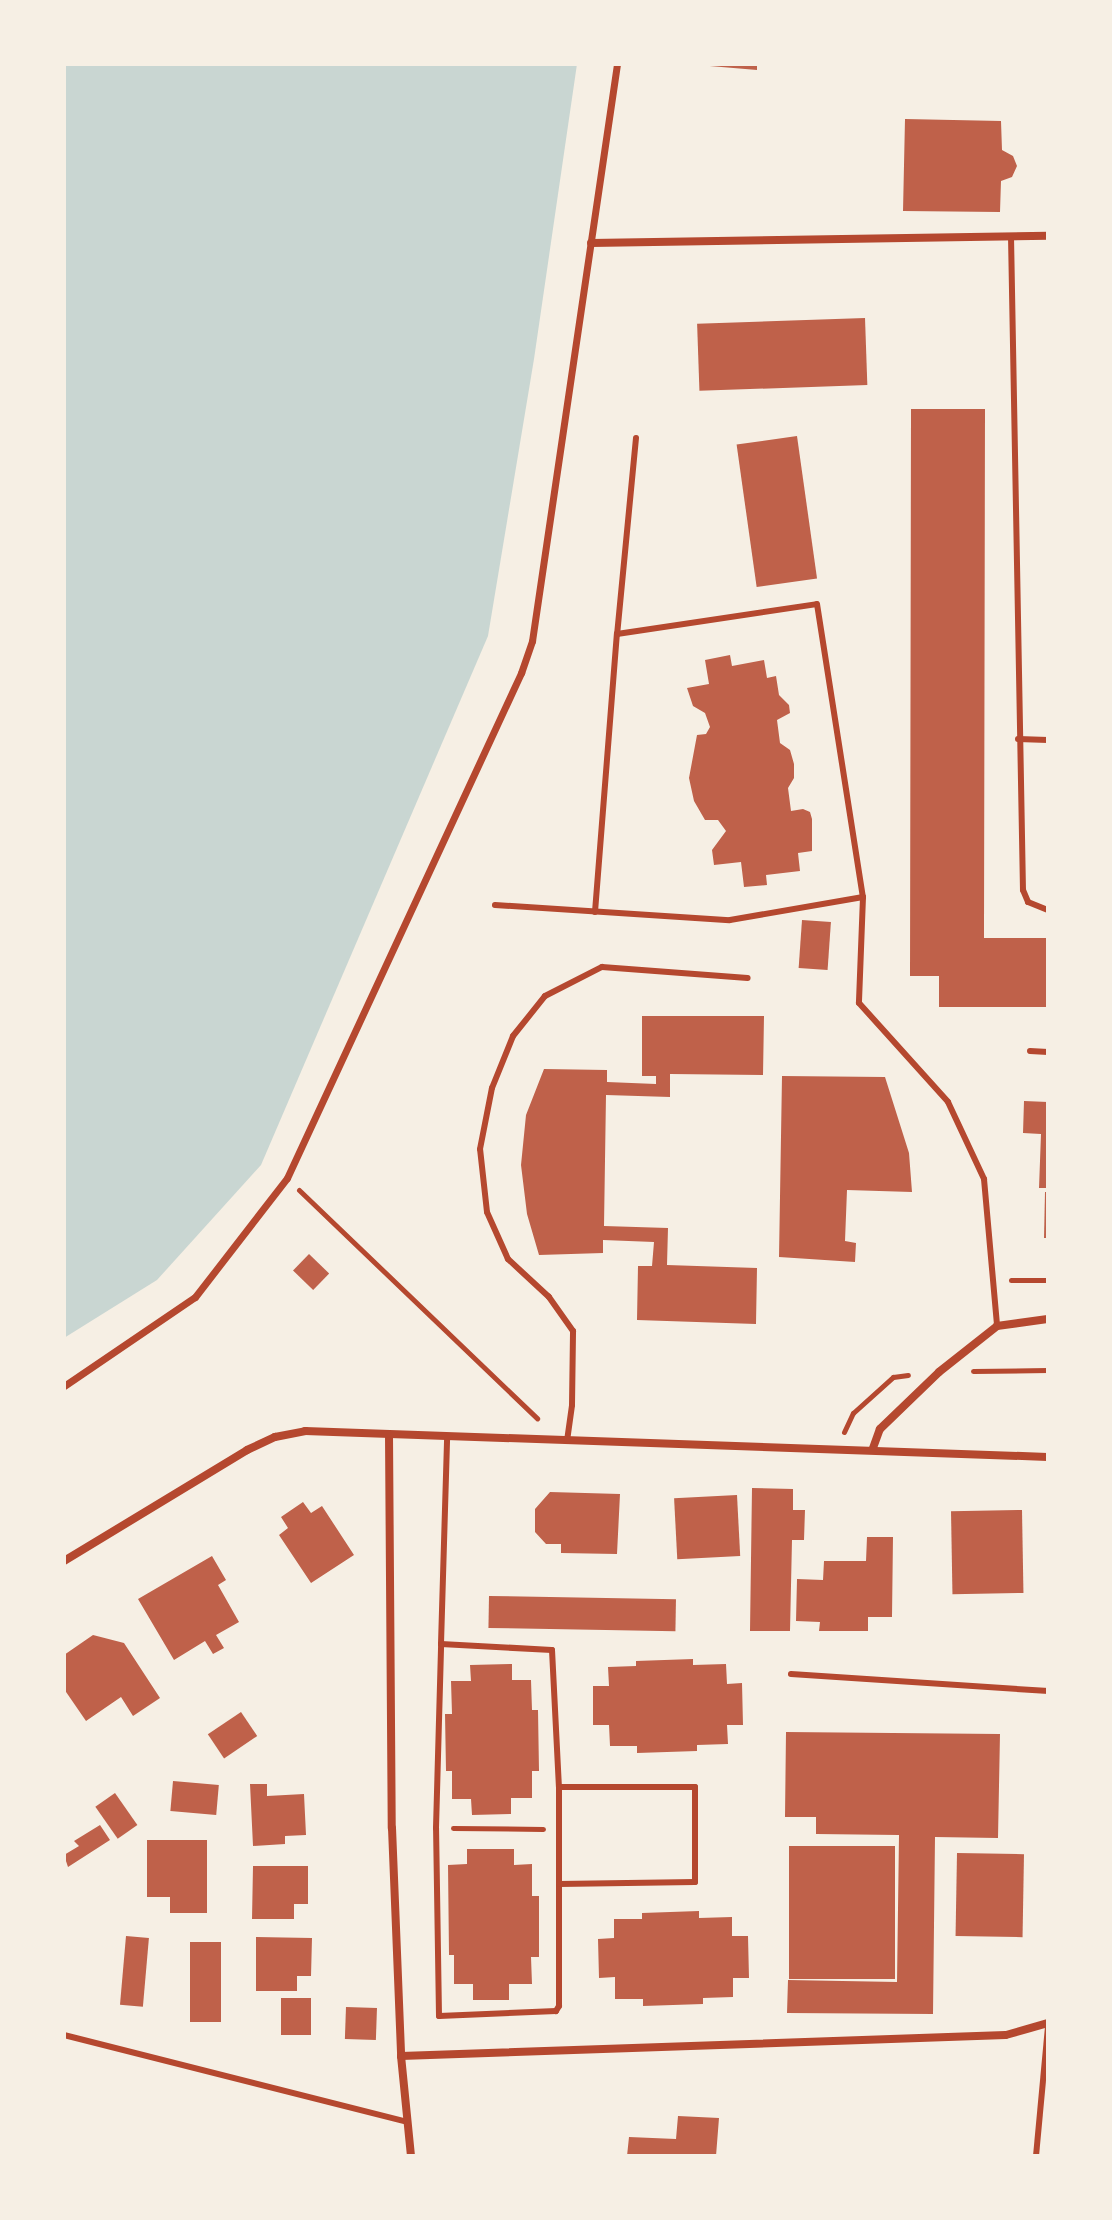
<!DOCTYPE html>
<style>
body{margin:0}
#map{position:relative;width:1112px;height:2220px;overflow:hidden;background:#f6efe4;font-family:Lato,sans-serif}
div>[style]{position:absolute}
.water>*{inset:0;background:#c9d6d2}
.building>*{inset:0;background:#bf614a;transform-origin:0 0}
.path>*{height:5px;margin:-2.5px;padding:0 2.5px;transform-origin:2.5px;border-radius:2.5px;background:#b5482f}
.service>*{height:6px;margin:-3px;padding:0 3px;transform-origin:3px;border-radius:3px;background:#b5482f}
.pedestrian>*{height:7px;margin:-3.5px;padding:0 3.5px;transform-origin:3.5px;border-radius:3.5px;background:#b5482f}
.minor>*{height:8px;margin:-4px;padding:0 4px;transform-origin:4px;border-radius:4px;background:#b5482f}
span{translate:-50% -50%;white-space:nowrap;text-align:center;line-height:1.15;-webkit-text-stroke:6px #f6efe4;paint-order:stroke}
.frame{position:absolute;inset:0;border:66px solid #f6efe4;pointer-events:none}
</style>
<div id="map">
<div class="water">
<i style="clip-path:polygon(64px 64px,577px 64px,534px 359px,488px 636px,261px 1165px,157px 1280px,64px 1338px)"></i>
</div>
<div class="building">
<i style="clip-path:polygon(686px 64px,757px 64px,757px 70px)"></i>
<i style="clip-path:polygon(905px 119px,1001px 121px,1002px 150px,1013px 156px,1017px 166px,1012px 177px,1001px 181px,1000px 212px,903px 211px)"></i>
<i style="left:865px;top:318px;width:67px;height:168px;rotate:88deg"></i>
<i style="clip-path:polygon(911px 409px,985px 409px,984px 938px,1048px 938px,1048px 1007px,939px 1007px,939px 976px,910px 976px)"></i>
<i style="left:797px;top:436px;width:144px;height:61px;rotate:82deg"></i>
<i style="clip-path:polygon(730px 655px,732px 666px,764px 660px,767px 678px,776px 676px,779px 695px,789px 705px,790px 713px,777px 720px,780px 743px,790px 750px,794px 764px,794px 778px,788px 788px,791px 811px,803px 809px,810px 812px,812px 819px,812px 851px,798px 853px,800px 871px,766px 875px,767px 885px,744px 887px,741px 862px,714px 865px,712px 850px,726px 831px,718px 820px,705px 820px,694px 801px,689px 778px,697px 735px,706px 734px,710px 727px,705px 713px,693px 706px,687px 688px,709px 684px,705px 660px)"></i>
<i style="left:802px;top:920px;width:29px;height:48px;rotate:4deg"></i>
<i style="clip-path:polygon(642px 1016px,764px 1016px,763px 1075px,670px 1074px,670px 1097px,606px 1095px,604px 1226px,668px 1228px,667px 1265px,757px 1268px,756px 1324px,637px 1320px,638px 1266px,652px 1266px,654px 1242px,603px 1240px,603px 1253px,539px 1255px,527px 1214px,521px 1165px,526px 1115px,544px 1069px,607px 1070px,607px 1082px,656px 1084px,656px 1076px,642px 1076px)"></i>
<i style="clip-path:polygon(782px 1076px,885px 1077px,909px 1153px,912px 1192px,847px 1190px,845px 1241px,856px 1243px,855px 1262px,779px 1257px)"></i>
<i style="clip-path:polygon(1024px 1101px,1048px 1102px,1048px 1188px,1039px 1188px,1041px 1134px,1023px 1133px)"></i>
<i style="clip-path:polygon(1045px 1192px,1048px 1192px,1048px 1238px,1044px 1238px)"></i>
<i style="left:309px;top:1254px;width:28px;height:23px;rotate:44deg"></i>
<i style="clip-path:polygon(752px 1488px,793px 1489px,793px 1510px,805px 1510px,804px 1540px,792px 1540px,790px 1631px,750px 1631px)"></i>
<i style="clip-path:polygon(550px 1492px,620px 1494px,617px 1554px,561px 1553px,561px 1544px,546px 1544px,535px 1532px,535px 1509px)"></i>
<i style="left:737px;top:1495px;width:61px;height:63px;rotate:87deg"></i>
<i style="clip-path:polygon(303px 1502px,311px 1513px,322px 1506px,354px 1555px,311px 1583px,279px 1535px,288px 1528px,281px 1517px)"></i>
<i style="left:1022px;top:1510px;width:83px;height:71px;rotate:89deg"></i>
<i style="clip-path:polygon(867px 1537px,893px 1537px,892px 1617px,868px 1617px,868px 1631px,819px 1631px,820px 1622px,796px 1621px,797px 1579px,823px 1580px,824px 1561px,866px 1561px)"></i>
<i style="clip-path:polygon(212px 1556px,226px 1580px,218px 1585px,239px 1622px,216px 1635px,224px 1648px,213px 1654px,205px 1641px,174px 1660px,138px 1599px)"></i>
<i style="left:489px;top:1596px;width:187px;height:32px;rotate:1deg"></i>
<i style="clip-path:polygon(93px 1635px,124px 1643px,160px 1698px,133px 1716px,121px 1697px,86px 1721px,64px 1689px,64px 1655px)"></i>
<i style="clip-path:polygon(693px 1659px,693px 1665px,726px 1664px,727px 1684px,742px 1683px,743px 1725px,727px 1725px,728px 1744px,697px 1745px,697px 1751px,637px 1753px,637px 1746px,610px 1746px,609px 1725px,593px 1725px,593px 1686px,609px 1686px,608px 1667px,636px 1666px,636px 1661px)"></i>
<i style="clip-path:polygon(512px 1664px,512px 1680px,531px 1680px,532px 1710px,538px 1710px,539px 1771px,532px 1771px,532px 1798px,511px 1798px,511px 1814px,472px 1815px,471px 1799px,452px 1799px,452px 1771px,446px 1771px,445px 1714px,452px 1714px,451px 1681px,471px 1681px,470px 1665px)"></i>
<i style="left:241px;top:1712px;width:29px;height:40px;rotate:56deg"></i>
<i style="clip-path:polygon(786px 1732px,1000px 1734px,998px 1838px,935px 1837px,933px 2014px,787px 2013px,788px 1980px,897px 1982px,899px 1835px,816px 1834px,816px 1817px,785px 1817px)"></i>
<i style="left:173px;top:1781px;width:46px;height:30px;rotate:5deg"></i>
<i style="clip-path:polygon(250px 1784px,267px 1784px,267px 1796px,304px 1794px,306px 1835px,285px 1836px,285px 1844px,253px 1846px)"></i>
<i style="left:115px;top:1793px;width:39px;height:24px;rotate:55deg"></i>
<i style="clip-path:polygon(100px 1825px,110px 1840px,68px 1867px,64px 1855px,79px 1846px,74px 1841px)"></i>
<i style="clip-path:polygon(147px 1840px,207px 1840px,207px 1913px,170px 1913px,170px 1897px,147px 1897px)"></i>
<i style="left:789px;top:1846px;width:106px;height:133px"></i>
<i style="clip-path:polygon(467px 1849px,514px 1849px,514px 1865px,532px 1864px,532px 1896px,539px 1896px,539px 1957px,531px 1957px,532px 1984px,509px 1984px,509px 2000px,473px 2000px,473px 1984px,454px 1984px,454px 1955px,449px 1955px,448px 1865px,467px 1864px)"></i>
<i style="left:957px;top:1853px;width:67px;height:83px;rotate:1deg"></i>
<i style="clip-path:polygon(253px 1866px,308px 1866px,308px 1904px,294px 1904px,294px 1919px,252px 1919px)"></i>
<i style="clip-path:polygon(699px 1911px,699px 1918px,732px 1917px,732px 1936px,748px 1936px,749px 1978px,733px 1978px,733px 1997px,703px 1998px,703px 2004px,643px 2006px,643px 1999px,615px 1999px,615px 1977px,599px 1978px,598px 1939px,614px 1938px,614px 1919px,642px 1919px,642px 1913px)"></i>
<i style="left:126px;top:1936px;width:23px;height:69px;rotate:5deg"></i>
<i style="clip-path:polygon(256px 1937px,312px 1938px,311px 1976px,297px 1976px,297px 1991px,256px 1991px)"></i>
<i style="left:190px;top:1942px;width:31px;height:80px"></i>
<i style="left:281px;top:1998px;width:30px;height:37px"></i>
<i style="left:346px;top:2007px;width:31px;height:32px;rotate:2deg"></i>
<i style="clip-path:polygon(678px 2116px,719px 2118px,716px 2156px,627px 2156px,629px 2137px,676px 2139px)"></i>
</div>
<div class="path">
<i style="left:299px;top:1190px;width:330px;rotate:43.8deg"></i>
<i style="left:1011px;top:1280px;width:37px"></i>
<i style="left:973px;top:1371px;width:75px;rotate:-0.8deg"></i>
<i style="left:844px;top:1432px;width:21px;rotate:-65deg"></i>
<i style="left:853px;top:1413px;width:54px;rotate:-42deg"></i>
<i style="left:893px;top:1377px;width:15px;rotate:-8deg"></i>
<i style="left:453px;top:1828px;width:90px;rotate:0.6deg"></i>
</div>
<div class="service">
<i style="left:1011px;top:236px;width:654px;rotate:88.95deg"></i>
<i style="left:1023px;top:890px;width:13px;rotate:67deg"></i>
<i style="left:1028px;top:902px;width:22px;rotate:22deg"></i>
<i style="left:636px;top:438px;width:197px;rotate:95.5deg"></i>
<i style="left:617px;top:634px;width:202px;rotate:-8.5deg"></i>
<i style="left:817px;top:604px;width:297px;rotate:81.1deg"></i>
<i style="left:1018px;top:739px;width:30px;rotate:2deg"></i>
<i style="left:495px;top:905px;width:235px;rotate:3.7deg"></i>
<i style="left:730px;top:920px;width:135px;rotate:-9.8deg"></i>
<i style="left:863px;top:897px;width:106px;rotate:92.2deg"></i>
<i style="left:859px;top:1003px;width:133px;rotate:48deg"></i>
<i style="left:948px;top:1102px;width:85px;rotate:64.9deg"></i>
<i style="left:984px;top:1179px;width:148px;rotate:84.9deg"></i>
<i style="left:595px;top:912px;width:279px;rotate:-85.5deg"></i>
<i style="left:1030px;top:1051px;width:18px;rotate:3deg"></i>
<i style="left:567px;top:1441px;width:36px;rotate:-82deg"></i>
<i style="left:572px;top:1405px;width:74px;rotate:-89.2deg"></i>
<i style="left:573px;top:1331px;width:42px;rotate:-125.2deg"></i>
<i style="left:549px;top:1297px;width:56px;rotate:-137.2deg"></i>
<i style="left:508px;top:1259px;width:51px;rotate:-114.1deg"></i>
<i style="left:487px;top:1212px;width:63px;rotate:-96.3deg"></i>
<i style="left:480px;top:1149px;width:62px;rotate:-78.9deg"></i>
<i style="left:492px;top:1088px;width:56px;rotate:-68deg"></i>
<i style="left:513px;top:1036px;width:51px;rotate:-51.3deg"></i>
<i style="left:545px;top:996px;width:64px;rotate:-27deg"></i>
<i style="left:602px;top:967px;width:146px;rotate:4.3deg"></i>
<i style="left:441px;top:1644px;width:111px;rotate:3.1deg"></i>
<i style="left:552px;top:1650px;width:137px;rotate:87.1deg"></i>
<i style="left:559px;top:1787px;width:136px"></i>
<i style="left:695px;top:1787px;width:95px;rotate:90deg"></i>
<i style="left:695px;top:1882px;width:136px;rotate:179.2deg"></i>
<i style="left:559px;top:1884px;width:122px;rotate:90deg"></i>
<i style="left:559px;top:2006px;width:6px;rotate:121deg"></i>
<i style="left:556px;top:2011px;width:117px;rotate:177.6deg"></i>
<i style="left:439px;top:2016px;width:188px;rotate:-90.9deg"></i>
<i style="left:436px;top:1828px;width:184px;rotate:-88.4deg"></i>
<i style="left:441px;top:1644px;width:205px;rotate:-88.3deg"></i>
<i style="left:791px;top:1674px;width:258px;rotate:3.8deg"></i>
<i style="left:559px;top:1884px;width:97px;rotate:-90deg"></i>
<i style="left:64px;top:2035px;width:354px;rotate:14.2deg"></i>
<i style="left:1036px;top:2156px;width:130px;rotate:-84.7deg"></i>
</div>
<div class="pedestrian">
<i style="left:64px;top:1386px;width:158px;rotate:-34.2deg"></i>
<i style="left:195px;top:1297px;width:150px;rotate:-52.3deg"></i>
<i style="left:287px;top:1178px;width:557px;rotate:-65.14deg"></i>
<i style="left:521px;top:673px;width:34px;rotate:-71deg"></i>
<i style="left:532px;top:641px;width:583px;rotate:-81.62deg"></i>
</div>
<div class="minor">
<i style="left:591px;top:243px;width:457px;rotate:-0.9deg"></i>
<i style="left:389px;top:1435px;width:393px;rotate:89.6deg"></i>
<i style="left:392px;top:1828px;width:228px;rotate:87.7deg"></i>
<i style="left:873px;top:1448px;width:20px;rotate:-70deg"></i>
<i style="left:880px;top:1429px;width:82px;rotate:-44deg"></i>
<i style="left:939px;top:1372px;width:74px;rotate:-38.4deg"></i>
<i style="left:997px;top:1326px;width:51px;rotate:-7.8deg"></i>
<i style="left:64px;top:1561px;width:214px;rotate:-31.2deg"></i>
<i style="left:247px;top:1450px;width:31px;rotate:-25deg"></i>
<i style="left:275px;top:1437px;width:31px;rotate:-11deg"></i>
<i style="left:305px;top:1431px;width:743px;rotate:2deg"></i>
<i style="left:411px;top:2156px;width:100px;rotate:-95.7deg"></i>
<i style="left:401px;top:2056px;width:605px;rotate:-1.99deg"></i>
<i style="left:1006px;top:2035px;width:44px;rotate:-15.9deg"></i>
</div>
<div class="frame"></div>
</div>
